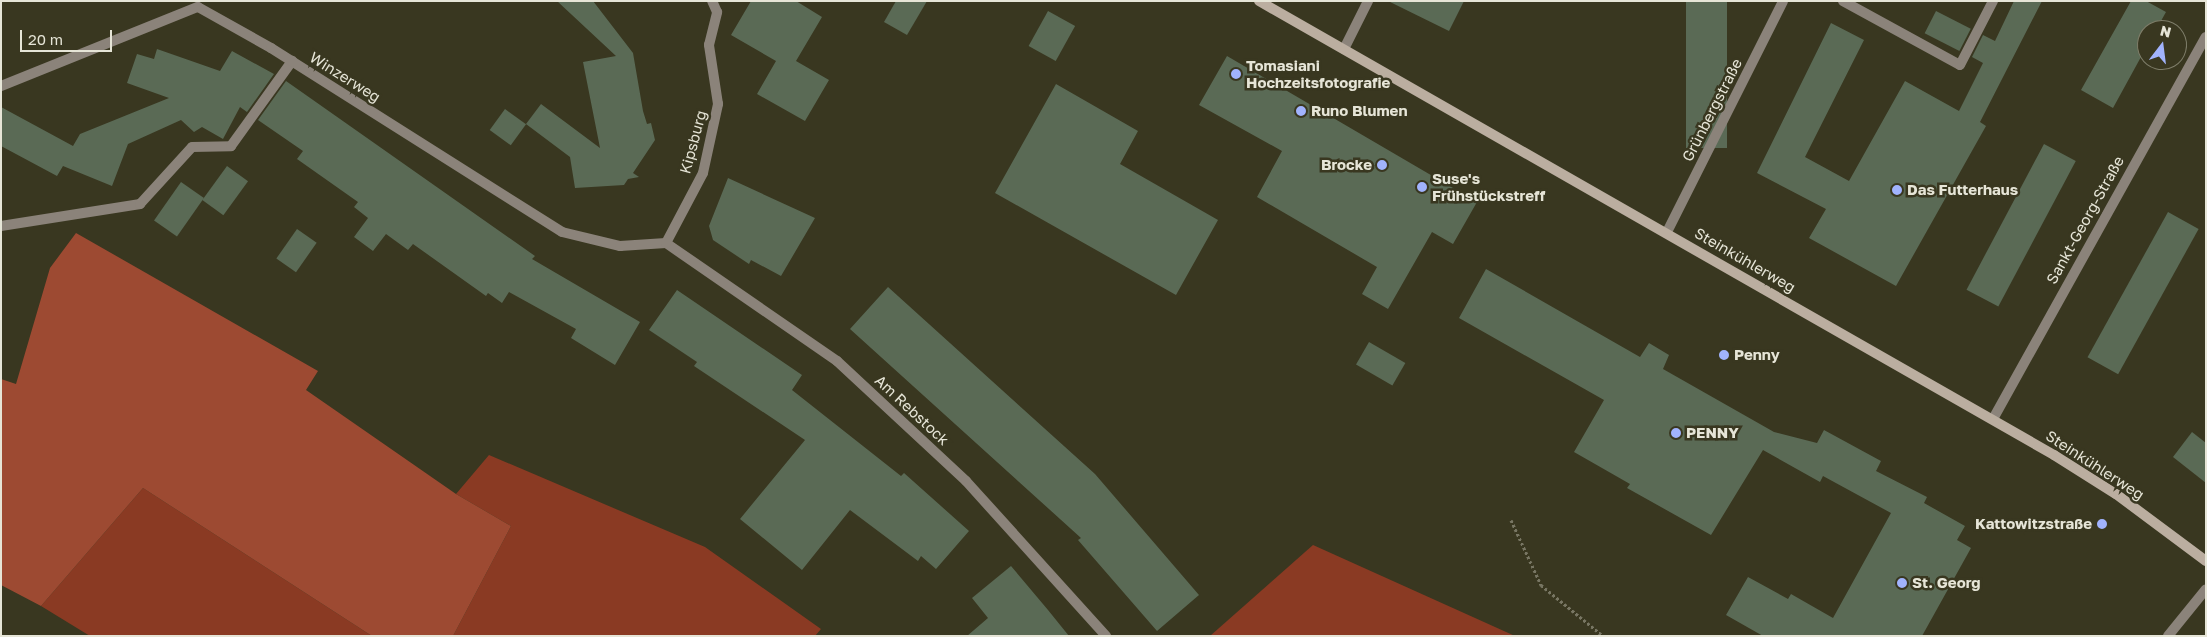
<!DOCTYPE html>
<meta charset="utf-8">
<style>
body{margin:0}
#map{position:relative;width:2207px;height:637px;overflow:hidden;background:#393720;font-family:"Golos Text",sans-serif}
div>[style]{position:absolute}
.green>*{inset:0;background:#8a3a23}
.forest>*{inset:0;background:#9d4a32}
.building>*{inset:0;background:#5a6a55;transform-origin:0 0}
.path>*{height:3px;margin-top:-1.5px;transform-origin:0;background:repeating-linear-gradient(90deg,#787663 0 2.5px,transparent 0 5px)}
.lane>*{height:10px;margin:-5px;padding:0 5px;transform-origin:5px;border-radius:5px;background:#8b837a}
.street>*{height:10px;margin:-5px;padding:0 5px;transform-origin:5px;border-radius:5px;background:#8b837a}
.secondary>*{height:10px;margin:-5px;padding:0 5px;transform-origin:5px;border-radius:5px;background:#bbaea0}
.dots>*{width:14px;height:14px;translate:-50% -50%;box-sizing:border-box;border:2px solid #393720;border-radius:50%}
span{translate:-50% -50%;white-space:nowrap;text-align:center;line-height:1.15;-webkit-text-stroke:5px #393720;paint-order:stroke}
.poi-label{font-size:15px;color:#e6e5d7;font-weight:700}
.left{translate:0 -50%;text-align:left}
.right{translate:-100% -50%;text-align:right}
.street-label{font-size:15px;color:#e6e5d7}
.frame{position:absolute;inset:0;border:2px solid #e6e5d7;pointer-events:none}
.north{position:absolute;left:2137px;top:20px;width:50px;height:50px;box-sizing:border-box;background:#393720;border:1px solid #7e7d69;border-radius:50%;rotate:15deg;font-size:14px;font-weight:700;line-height:20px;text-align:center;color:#e6e5d7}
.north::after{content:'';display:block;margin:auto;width:18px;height:22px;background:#a1b3fd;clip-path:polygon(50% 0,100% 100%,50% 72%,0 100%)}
.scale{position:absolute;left:20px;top:30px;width:92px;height:22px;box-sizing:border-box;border:2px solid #e6e5d7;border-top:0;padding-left:6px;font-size:15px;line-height:18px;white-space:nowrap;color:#e6e5d7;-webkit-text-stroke:4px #393720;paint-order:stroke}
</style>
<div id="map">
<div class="green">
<i style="clip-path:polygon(489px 455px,705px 547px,821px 629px,815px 636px,453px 636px,511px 526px,456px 494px)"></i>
<i style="clip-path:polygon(143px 488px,372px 636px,90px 636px,41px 606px)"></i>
<i style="clip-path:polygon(1313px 545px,1515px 636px,1210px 636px)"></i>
</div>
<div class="forest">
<i style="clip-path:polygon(76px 233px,318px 371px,306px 390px,456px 494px,511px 526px,453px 636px,372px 636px,143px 488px,41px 606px,1px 585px,1px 379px,16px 384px,50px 268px)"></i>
</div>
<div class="building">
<i style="clip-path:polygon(557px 1px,593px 1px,633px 53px,643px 111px,647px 124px,651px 123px,655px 140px,633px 173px,639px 177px,628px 179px,624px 185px,575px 188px,570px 157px,526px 124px,541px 104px,600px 148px,583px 62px,616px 56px)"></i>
<i style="clip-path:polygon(751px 1px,796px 1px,822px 17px,796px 61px,829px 80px,805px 121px,757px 94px,776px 61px,731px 35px)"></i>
<i style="clip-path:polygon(896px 1px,927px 1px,907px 35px,884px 22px)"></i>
<i style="clip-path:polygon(1388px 1px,1464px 1px,1449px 31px)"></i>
<i style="left:1686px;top:1px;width:41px;height:147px"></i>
<i style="clip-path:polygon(2014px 1px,2042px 1px,1980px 122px,1986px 126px,1896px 286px,1809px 238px,1826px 209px,1757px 173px,1831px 23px,1864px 40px,1805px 157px,1849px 181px,1905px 81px,1959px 111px,1983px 63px,1972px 57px,1983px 35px,1995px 41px)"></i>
<i style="clip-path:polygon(2131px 1px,2146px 1px,2166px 12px,2156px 30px,2147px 30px,2147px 46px,2113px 108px,2081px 90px)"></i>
<i style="left:1048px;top:11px;width:31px;height:40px;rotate:29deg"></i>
<i style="left:1936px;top:11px;width:39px;height:25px;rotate:27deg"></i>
<i style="clip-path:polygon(157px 49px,220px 71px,232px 51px,274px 74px,247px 112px,240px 107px,223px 139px,202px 127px,194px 132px,181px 120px,128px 144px,112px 186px,63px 166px,57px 176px,1px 146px,1px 107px,73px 146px,80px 134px,169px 98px,127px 83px,137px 54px,154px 59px)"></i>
<i style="clip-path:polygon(1227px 56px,1477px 202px,1453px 244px,1432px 232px,1388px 309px,1362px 294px,1377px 267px,1257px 197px,1282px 151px,1199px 105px)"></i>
<i style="clip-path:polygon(286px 81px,535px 256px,532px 259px,640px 322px,615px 365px,571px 338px,576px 329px,509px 292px,502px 303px,488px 293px,486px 296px,413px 244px,408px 250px,386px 234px,373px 251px,354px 237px,368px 218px,354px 207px,358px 202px,297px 159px,303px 151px,258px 120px)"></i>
<i style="clip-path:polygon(1056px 84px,1138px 131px,1120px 164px,1218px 220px,1176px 295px,995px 193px)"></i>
<i style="left:505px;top:109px;width:26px;height:26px;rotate:36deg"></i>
<i style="left:2044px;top:144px;width:36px;height:165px;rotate:28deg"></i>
<i style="left:227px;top:166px;width:26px;height:42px;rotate:36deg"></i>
<i style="clip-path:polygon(728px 178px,815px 218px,781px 276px,751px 260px,749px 264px,713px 240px,709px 226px)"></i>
<i style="left:181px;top:182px;width:28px;height:47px;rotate:35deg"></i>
<i style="left:2168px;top:212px;width:35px;height:166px;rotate:29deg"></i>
<i style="left:297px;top:229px;width:24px;height:36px;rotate:35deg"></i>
<i style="clip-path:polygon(1486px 269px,1640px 357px,1649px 343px,1669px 355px,1663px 369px,1774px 432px,1817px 443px,1824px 430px,1881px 461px,1876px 471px,1927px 497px,1924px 503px,1965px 526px,1957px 540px,1971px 548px,1922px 636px,1763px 636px,1726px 615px,1748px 577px,1788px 599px,1791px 594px,1833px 618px,1891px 513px,1823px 476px,1820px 482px,1763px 450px,1711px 535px,1627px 488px,1630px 484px,1574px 452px,1604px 400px,1459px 318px)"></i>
<i style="clip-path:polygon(888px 287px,1095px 474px,1199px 595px,1157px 631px,1078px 540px,1081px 538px,850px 329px)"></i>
<i style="clip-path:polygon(677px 290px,802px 375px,792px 390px,901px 476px,904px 473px,969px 531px,936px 569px,921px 556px,918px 561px,850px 510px,802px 570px,740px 519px,805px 440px,694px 366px,697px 362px,649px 330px)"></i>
<i style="left:1369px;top:342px;width:42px;height:26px;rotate:30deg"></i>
<i style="clip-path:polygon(2192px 432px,2206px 443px,2206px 483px,2173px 457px)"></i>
<i style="clip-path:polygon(1011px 566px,1048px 610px,1069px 636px,967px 636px,988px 618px,972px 598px)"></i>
</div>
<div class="path">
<i style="left:1511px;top:520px;width:72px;rotate:65.2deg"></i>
<i style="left:1541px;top:585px;width:80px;rotate:39.4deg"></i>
</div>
<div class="lane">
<i style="left:1843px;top:1px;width:133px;rotate:28.7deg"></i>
<i style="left:1960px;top:65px;width:72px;rotate:-62.7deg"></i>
<i style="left:1px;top:226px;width:141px;rotate:-9deg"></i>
<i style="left:140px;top:204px;width:77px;rotate:-47.6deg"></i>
<i style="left:192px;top:147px;width:39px;rotate:-1deg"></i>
<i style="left:231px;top:146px;width:105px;rotate:-54.3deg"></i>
</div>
<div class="street">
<i style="left:1344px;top:49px;width:54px;rotate:-63.4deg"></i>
<i style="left:1px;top:86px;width:212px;rotate:-21.9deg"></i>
<i style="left:198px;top:7px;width:84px;rotate:29.3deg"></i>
<i style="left:271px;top:48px;width:344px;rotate:32.3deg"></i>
<i style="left:562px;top:232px;width:60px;rotate:13.6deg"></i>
<i style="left:620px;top:246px;width:46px;rotate:-3.7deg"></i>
<i style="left:1667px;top:232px;width:258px;rotate:-63.3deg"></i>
<i style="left:666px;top:243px;width:208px;rotate:34.6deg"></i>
<i style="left:837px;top:361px;width:176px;rotate:42.9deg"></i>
<i style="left:966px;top:481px;width:209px;rotate:47.9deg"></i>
<i style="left:666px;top:243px;width:79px;rotate:-62.1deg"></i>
<i style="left:703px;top:173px;width:71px;rotate:-77.7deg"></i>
<i style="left:718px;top:104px;width:60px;rotate:-98.7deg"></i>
<i style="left:709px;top:45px;width:34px;rotate:-76deg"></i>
<i style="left:717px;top:12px;width:12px;rotate:-114deg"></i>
<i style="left:1993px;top:419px;width:437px;rotate:-60.9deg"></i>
<i style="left:2168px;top:636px;width:60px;rotate:-51deg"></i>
</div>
<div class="secondary">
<i style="left:1259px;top:1px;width:916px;rotate:29.73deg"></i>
<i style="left:2054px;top:455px;width:73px;rotate:32.2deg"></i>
<i style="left:2116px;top:494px;width:112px;rotate:36.7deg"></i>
</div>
<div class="dots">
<i style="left:1236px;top:74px;background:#a1b3fd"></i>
<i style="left:1301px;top:111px;background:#a1b3fd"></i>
<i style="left:1382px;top:165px;background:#a1b3fd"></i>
<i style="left:1422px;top:187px;background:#a1b3fd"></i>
<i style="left:1897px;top:190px;background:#a1b3fd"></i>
<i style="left:1724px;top:355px;background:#a1b3fd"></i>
<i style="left:1676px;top:433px;background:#a1b3fd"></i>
<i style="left:2102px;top:524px;background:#a1b3fd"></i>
<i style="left:1902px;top:583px;background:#a1b3fd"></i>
</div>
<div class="poi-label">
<span class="left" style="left:1246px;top:74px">Tomasiani<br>Hochzeitsfotografie</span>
<span class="left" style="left:1311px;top:111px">Runo Blumen</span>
<span class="right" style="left:1372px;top:165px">Brocke</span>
<span class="left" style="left:1432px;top:187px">Suse's<br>Frühstückstreff</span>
<span class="left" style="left:1907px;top:190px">Das Futterhaus</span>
<span class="left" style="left:1734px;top:355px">Penny</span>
<span class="left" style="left:1686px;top:433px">PENNY</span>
<span class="right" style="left:2092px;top:524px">Kattowitzstraße</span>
<span class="left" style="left:1912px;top:583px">St. Georg</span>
</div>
<div class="street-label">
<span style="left:345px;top:77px;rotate:32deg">Winzerweg</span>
<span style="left:1712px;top:110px;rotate:-63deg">Grünbergstraße</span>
<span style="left:693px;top:142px;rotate:-75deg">Kipsburg</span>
<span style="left:2085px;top:220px;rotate:-61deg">Sankt-Georg-Straße</span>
<span style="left:1745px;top:260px;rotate:30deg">Steinkühlerweg</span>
<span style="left:912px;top:410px;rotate:43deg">Am Rebstock</span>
<span style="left:2095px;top:465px;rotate:33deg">Steinkühlerweg</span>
</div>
<div class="frame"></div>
<div class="north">N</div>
<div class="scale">20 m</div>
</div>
